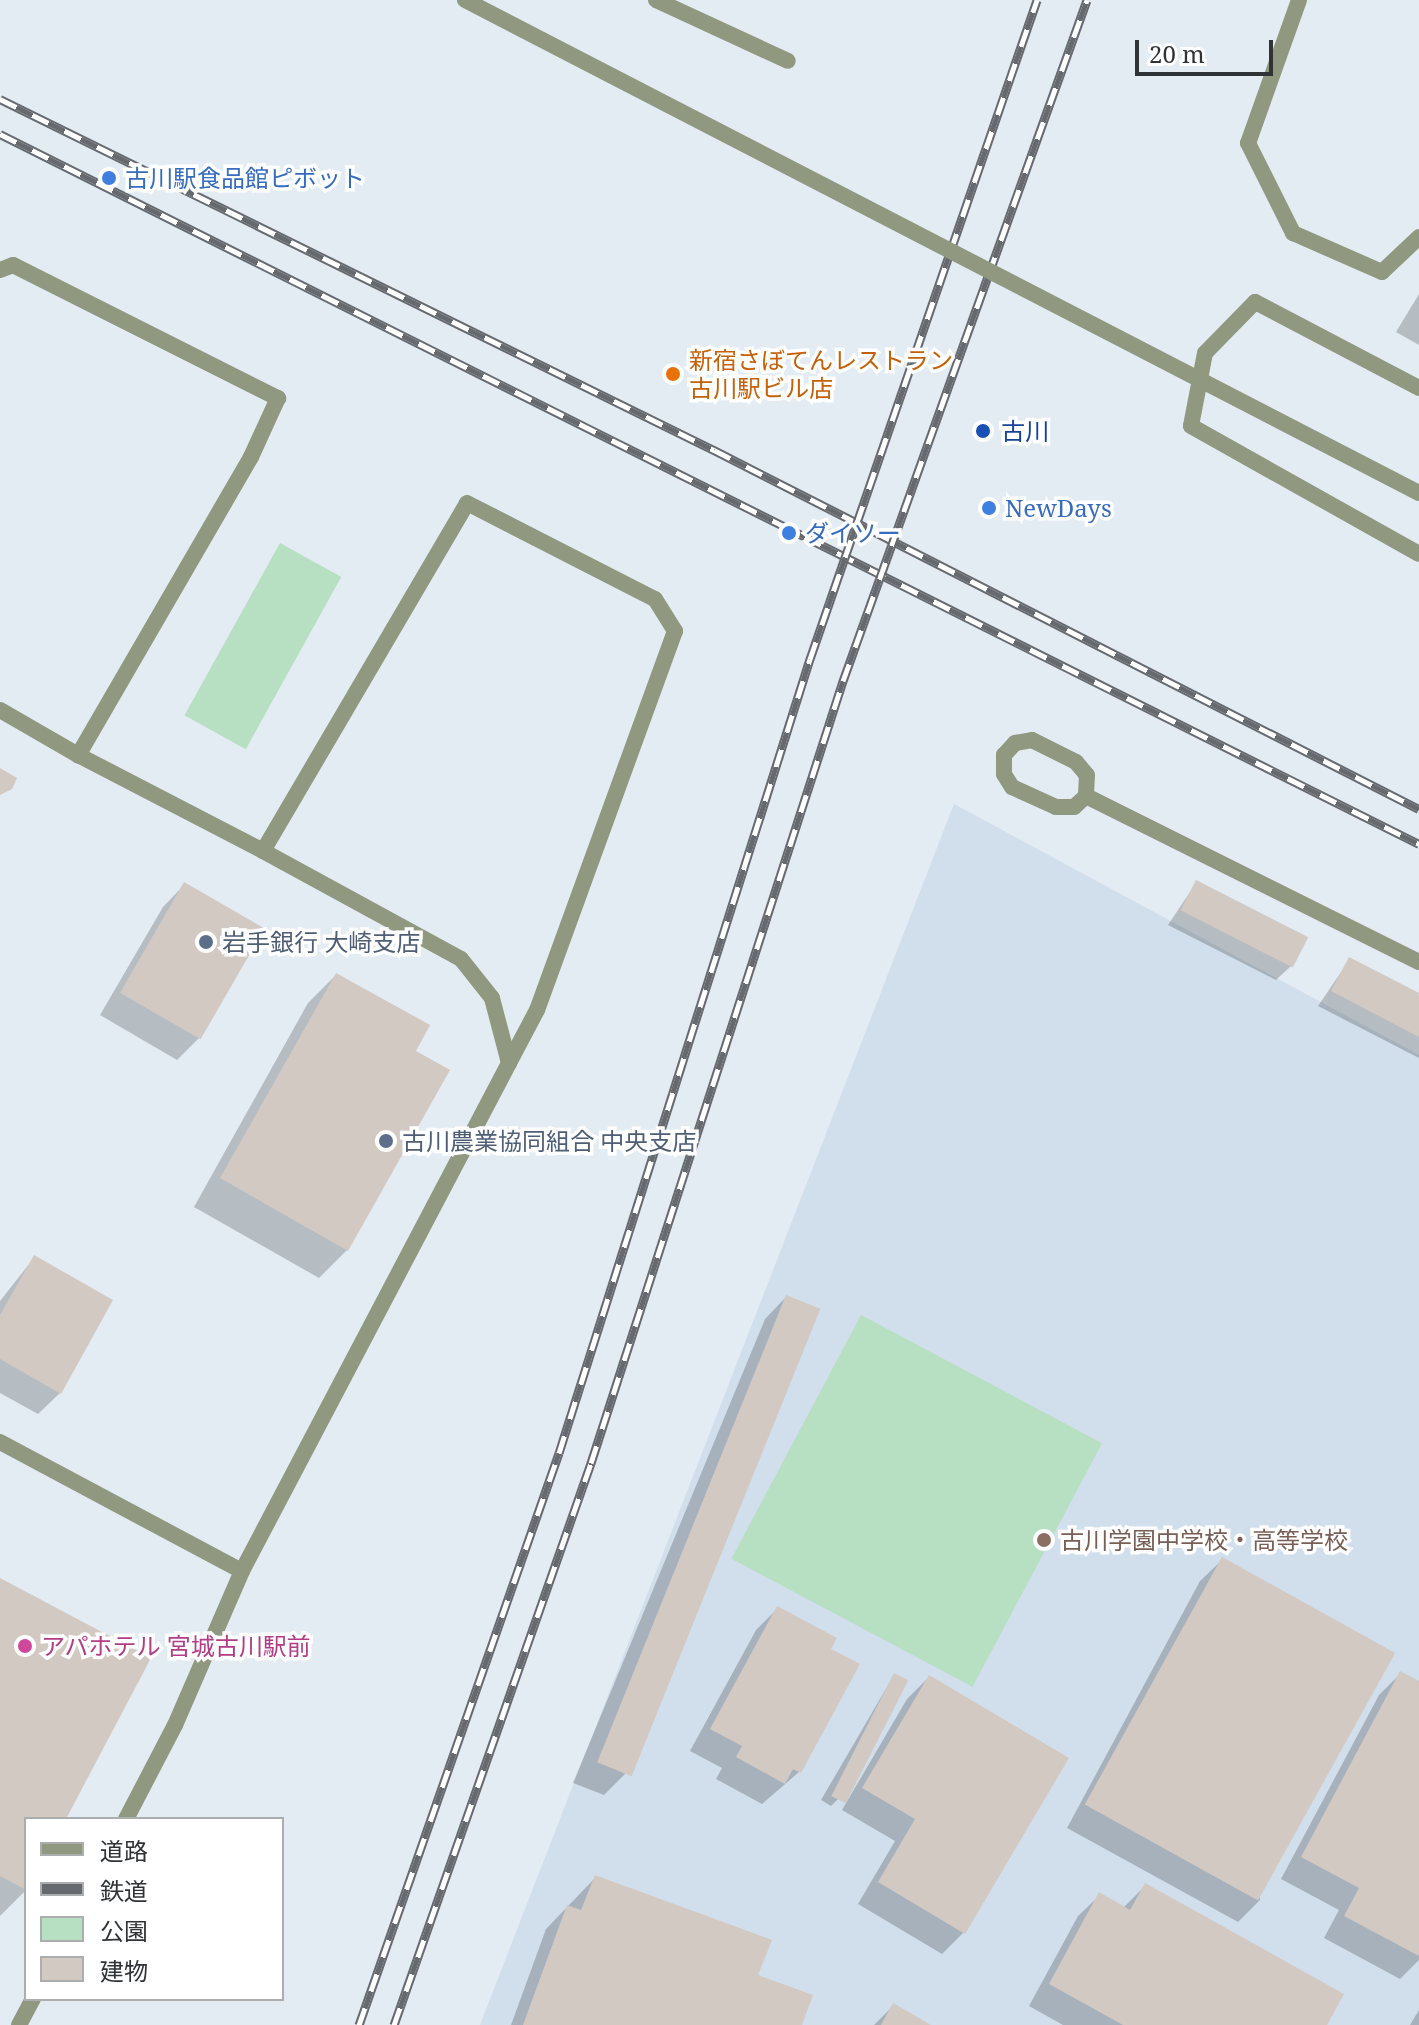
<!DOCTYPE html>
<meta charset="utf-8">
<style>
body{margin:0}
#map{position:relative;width:1419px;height:2025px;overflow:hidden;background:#e3ebf3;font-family:"Noto Serif","Noto Sans JP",serif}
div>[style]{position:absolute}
.built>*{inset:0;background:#d1deeb}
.green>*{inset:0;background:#b7dfc1;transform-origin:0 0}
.shadow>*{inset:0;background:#0003}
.building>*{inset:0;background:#d2c9c2;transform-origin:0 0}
.minor>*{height:16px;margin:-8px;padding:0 8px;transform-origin:8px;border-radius:8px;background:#909880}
.tertiary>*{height:16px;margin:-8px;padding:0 8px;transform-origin:8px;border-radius:8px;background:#909880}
.rail>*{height:9px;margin-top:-4.5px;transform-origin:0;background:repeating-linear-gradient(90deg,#fff 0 18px,#666a6f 0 36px);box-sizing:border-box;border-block:2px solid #666a6f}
.tertiary-bridge>*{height:16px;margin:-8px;padding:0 8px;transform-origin:8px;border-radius:8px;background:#909880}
.dots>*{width:22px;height:22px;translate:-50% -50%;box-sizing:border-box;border:4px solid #fff;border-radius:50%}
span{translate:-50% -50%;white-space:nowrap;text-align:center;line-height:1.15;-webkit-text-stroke:7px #fff;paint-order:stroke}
.shop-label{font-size:24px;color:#366cbe}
.left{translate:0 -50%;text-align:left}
.food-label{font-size:24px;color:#c56008}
.transit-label{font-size:24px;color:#164399}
.service-label{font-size:24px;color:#4e5e75}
.education-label{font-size:24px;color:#785e54}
.hotel-label{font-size:24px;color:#b23c85}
.legend{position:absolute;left:24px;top:1817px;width:260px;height:184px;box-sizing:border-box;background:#fff;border:2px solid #acadaf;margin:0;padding:10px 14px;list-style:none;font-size:24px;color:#303336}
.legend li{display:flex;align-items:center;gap:16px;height:40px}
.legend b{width:40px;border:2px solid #acadaf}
.scale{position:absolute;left:1135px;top:40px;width:138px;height:36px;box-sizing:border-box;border:4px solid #303336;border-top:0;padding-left:10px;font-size:24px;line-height:28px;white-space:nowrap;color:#303336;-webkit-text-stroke:6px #fff;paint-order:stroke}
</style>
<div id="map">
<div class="built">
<i style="clip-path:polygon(954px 804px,1419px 1055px,1419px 2025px,480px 2025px)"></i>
</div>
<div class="green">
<i style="left:280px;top:543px;width:70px;height:197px;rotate:29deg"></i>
<i style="left:861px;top:1315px;width:273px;height:276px;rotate:28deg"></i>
</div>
<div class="shadow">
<i style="clip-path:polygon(1419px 294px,1419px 345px,1396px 332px)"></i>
<i style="clip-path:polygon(1196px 883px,1291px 966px,1276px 980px,1168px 925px)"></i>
<i style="clip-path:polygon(184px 885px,199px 1038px,177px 1060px,100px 1015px,163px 907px)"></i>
<i style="clip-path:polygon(1350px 959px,1419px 995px,1419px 1058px,1318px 1006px)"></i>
<i style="clip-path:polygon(336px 975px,413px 1051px,347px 1250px,319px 1278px,194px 1207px,308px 1003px)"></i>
<i style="clip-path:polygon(34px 1258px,60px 1393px,38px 1414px,0 1393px,0 1301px)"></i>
<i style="clip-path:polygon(786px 1297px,625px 1774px,604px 1795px,573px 1783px,765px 1319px)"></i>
<i style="clip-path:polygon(1222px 1560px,1260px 1900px,1238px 1922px,1067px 1828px,1200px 1581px)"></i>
<i style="clip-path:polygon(0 1580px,64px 1819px,26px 1819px,26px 1890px,0 1916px)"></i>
<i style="clip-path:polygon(778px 1608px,829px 1650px,799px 1772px,762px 1804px,716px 1779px,722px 1768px,690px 1751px,756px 1630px)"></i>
<i style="clip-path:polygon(1401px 1673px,1419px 1683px,1419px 1960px,1400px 1979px,1324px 1938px,1339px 1910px,1281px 1879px,1379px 1695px)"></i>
<i style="clip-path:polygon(894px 1675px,838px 1799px,831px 1806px,821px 1800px)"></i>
<i style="clip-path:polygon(929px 1677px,964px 1932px,942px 1954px,858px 1904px,895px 1841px,842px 1810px,907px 1699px)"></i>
<i style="clip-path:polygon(595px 1878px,756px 1977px,800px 2025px,511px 2025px,546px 1929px)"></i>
<i style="clip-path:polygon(1146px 1885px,1325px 2025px,1063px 2025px,1029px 2006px,1078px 1916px,1100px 1895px,1123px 1908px)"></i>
<i style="clip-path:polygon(893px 2006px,927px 2025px,874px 2025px)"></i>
<i style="clip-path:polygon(1419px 2010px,1419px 2025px,1410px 2025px)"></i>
</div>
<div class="building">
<i style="clip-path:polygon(0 768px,17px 778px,12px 789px,0 795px)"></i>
<i style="left:1196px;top:880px;width:126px;height:34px;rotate:27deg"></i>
<i style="left:184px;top:882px;width:93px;height:128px;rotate:30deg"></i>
<i style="clip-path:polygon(1349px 957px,1419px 993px,1419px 1037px,1331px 991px)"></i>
<i style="clip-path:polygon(336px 973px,430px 1025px,416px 1051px,450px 1070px,348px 1251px,220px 1178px)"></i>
<i style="clip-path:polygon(34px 1255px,113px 1300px,61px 1394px,0 1359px,0 1315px)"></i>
<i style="left:786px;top:1295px;width:37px;height:504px;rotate:22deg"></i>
<i style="left:1222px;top:1557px;width:198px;height:283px;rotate:29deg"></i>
<i style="clip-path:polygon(0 1578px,151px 1658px,66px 1819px,26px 1819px,26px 1890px,0 1876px)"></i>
<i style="clip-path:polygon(777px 1606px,837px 1638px,831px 1649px,860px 1664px,801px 1773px,793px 1769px,785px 1784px,736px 1757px,742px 1746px,710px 1729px)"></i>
<i style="clip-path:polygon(1400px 1671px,1419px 1681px,1419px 1956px,1344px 1916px,1359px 1888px,1301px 1857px)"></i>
<i style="left:894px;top:1673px;width:16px;height:138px;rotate:27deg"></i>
<i style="clip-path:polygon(929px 1675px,1069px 1758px,965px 1934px,878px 1882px,915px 1819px,862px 1788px)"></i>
<i style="clip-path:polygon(595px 1875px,772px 1940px,758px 1975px,813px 1995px,802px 2025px,523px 2025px,567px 1905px,581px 1910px)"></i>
<i style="clip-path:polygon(1145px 1883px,1344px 1994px,1327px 2025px,1123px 2025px,1049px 1984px,1099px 1892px,1130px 1910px)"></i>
<i style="clip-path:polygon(893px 2003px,931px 2025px,881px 2025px)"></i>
</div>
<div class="minor">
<i style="left:656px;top:0;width:145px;rotate:24.8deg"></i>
<i style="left:1419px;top:388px;width:185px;rotate:-152.3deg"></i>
<i style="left:1255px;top:302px;width:71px;rotate:134.4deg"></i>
<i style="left:1205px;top:353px;width:74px;rotate:100.9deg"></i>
<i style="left:1191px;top:426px;width:261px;rotate:29.3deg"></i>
<i style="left:1032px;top:740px;width:49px;rotate:26.6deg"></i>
<i style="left:1076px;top:762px;width:17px;rotate:50deg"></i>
<i style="left:1087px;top:775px;width:21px;rotate:93deg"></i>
<i style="left:1086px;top:796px;width:16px;rotate:137deg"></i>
<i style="left:1074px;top:807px;width:18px;rotate:180deg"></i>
<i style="left:1056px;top:807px;width:48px;rotate:-155.6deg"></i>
<i style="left:1012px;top:787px;width:15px;rotate:-122deg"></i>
<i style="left:1004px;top:774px;width:19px;rotate:-90deg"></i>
<i style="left:1004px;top:755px;width:16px;rotate:-47deg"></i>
<i style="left:1015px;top:743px;width:17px;rotate:-10deg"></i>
<i style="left:78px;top:755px;width:208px;rotate:27.4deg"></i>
<i style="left:1086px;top:796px;width:372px;rotate:26.5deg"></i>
<i style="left:242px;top:1571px;width:574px;rotate:-62.27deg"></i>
<i style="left:509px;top:1063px;width:67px;rotate:-104.7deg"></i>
<i style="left:492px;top:998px;width:50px;rotate:-128.5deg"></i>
<i style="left:461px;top:959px;width:226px;rotate:-151.4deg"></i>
<i style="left:263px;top:851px;width:403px;rotate:-59.6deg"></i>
<i style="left:467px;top:503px;width:211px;rotate:27.1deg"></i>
<i style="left:655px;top:599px;width:38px;rotate:58deg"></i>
<i style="left:675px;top:631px;width:403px;rotate:110deg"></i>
<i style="left:537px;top:1010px;width:60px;rotate:117.8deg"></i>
</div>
<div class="tertiary">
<i style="left:1299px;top:0;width:152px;rotate:109.6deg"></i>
<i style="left:1248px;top:143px;width:101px;rotate:63.4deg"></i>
<i style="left:1293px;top:233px;width:97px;rotate:23.7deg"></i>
<i style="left:1382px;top:272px;width:51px;rotate:-43.4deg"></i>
<i style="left:0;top:270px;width:14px;rotate:-21deg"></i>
<i style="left:13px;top:265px;width:297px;rotate:26.7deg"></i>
<i style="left:278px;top:398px;width:65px;rotate:114.6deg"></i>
<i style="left:251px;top:457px;width:345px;rotate:120.1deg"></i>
<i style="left:78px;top:755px;width:90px;rotate:-150deg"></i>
<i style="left:0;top:1442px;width:274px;rotate:28.1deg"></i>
<i style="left:242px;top:1571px;width:168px;rotate:113.5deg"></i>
<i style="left:175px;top:1725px;width:106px;rotate:117.5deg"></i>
<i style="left:19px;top:2025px;width:30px;rotate:-62deg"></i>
</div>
<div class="rail">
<i style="left:0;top:99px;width:796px;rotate:26.18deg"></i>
<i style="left:714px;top:450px;width:791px;rotate:26.99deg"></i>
<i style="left:0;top:134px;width:1587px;rotate:26.58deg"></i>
<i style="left:359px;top:2025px;width:606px;rotate:-70.73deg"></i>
<i style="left:559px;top:1453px;width:833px;rotate:-72.46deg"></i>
<i style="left:810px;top:659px;width:697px;rotate:-70.99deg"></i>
<i style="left:394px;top:2025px;width:596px;rotate:-70.68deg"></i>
<i style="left:591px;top:1463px;width:822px;rotate:-72.14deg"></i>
<i style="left:843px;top:681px;width:723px;rotate:-70.29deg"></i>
</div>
<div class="tertiary-bridge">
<i style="left:465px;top:0;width:1074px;rotate:27.33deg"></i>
</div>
<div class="dots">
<i style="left:109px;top:178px;background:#3f7fe0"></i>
<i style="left:673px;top:374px;background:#e8710a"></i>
<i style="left:983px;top:431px;background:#1a4fb4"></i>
<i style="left:989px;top:508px;background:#3f7fe0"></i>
<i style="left:789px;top:533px;background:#3f7fe0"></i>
<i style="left:206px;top:942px;background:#5c6f8a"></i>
<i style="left:386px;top:1141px;background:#5c6f8a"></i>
<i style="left:1044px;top:1540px;background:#8d6e63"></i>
<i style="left:25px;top:1646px;background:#d1479c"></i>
</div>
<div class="shop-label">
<span class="left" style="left:125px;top:178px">古川駅食品館ピボット</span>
<span class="left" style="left:1005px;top:508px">NewDays</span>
<span class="left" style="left:805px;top:533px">ダイソー</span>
</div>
<div class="food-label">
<span class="left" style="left:689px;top:374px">新宿さぼてんレストラン<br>古川駅ビル店</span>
</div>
<div class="transit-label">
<span class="left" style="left:1001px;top:431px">古川</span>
</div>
<div class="service-label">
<span class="left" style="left:222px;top:942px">岩手銀行 大崎支店</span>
<span class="left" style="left:402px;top:1141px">古川農業協同組合 中央支店</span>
</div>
<div class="education-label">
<span class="left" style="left:1060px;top:1540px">古川学園中学校・高等学校</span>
</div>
<div class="hotel-label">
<span class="left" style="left:41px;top:1646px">アパホテル 宮城古川駅前</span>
</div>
<ul class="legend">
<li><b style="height:10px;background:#909880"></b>道路</li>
<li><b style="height:10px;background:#666a6f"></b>鉄道</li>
<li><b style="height:22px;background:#b7dfc1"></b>公園</li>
<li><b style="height:22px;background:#d2c9c2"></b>建物</li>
</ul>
<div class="scale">20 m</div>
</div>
